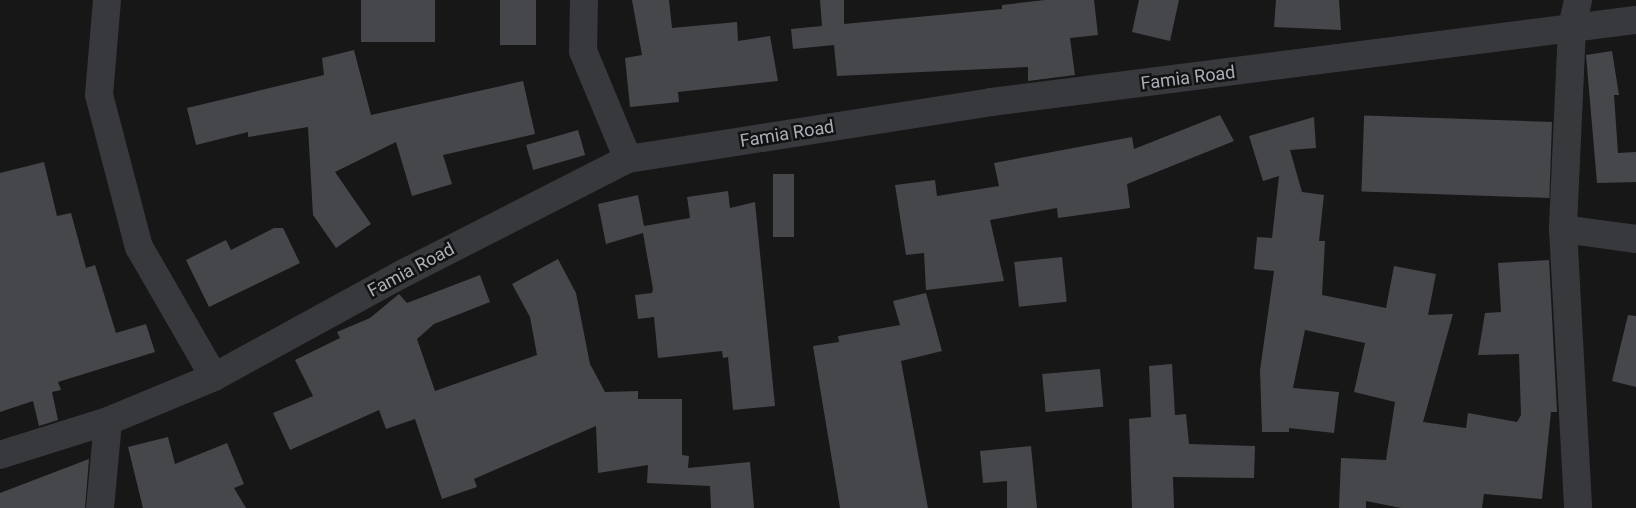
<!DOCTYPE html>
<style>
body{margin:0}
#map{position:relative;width:1636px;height:508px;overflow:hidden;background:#171718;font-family:Roboto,sans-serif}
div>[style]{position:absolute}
.building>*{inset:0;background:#46474b;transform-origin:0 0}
.minor>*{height:28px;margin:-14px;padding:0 14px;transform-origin:14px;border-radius:14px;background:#38393d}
span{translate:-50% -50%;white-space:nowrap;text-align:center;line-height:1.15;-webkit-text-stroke:5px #121213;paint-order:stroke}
.street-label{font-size:18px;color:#aaafb7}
</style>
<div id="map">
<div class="building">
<i style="left:361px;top:0;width:74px;height:42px"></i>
<i style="left:500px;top:0;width:36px;height:45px"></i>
<i style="clip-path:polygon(632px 0,669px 0,672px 28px,737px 22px,738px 41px,770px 36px,778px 81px,678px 92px,679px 102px,630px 107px,625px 58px,642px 55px)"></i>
<i style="clip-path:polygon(820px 0,844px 0,844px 24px,1002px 9px,1002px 5px,1045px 0,1094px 0,1098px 35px,1070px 38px,1075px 75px,1028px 81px,1028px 67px,837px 76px,834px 45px,793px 49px,791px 29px,822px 26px)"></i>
<i style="clip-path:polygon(1139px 0,1179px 0,1170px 41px,1132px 32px)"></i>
<i style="clip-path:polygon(1276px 0,1339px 0,1341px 30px,1274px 27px)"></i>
<i style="clip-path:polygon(354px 50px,371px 115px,523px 81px,535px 134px,443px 155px,452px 184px,412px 196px,396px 142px,335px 172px,371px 224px,336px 248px,313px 215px,308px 127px,248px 137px,248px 132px,196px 145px,187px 108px,324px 75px,322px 58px)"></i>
<i style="clip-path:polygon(1612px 51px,1619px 95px,1614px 95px,1618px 153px,1636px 152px,1636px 182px,1597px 183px,1586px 55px)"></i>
<i style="clip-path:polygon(1220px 115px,1234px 141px,1127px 184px,1130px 208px,1058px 218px,1057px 208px,990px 220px,1004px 281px,926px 290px,924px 253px,906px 255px,895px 185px,935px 180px,937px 196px,999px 186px,994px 163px,1132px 137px,1134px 149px)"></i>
<i style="clip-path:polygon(1314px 117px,1316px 148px,1290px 150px,1302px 192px,1324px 195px,1319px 241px,1325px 241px,1322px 295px,1386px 308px,1394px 266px,1436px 274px,1428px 315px,1453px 314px,1423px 422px,1466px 428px,1468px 413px,1517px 422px,1521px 415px,1519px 354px,1478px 355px,1485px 313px,1501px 312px,1498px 263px,1549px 260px,1557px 412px,1551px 412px,1542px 499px,1484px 494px,1482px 508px,1401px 508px,1366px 501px,1366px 508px,1339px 508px,1341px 458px,1386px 460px,1395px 402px,1354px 392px,1365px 343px,1305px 330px,1293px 388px,1339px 392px,1334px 433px,1289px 428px,1289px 432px,1262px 432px,1260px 370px,1274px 271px,1254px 269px,1257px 237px,1272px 238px,1279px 176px,1263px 181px,1249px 136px)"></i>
<i style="left:1552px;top:122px;width:76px;height:188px;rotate:92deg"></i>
<i style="left:578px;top:130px;width:26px;height:54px;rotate:74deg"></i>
<i style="clip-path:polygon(44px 162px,57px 216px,71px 213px,86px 268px,95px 265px,116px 333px,146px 324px,155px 352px,58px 382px,61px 390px,52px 392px,58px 420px,39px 426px,33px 401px,0 412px,0 173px)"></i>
<i style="left:773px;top:174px;width:21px;height:63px"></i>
<i style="clip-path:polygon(728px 191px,730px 208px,755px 202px,775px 406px,733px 410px,728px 357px,723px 358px,722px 351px,658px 358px,654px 317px,638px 319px,635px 295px,652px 293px,653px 289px,643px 233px,606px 244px,598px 204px,638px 195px,644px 226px,690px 218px,687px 197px)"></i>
<i style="clip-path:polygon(274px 228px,283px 228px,300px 263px,209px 307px,186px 260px,226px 240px,231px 250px)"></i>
<i style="left:1062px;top:257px;width:45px;height:48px;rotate:84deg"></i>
<i style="clip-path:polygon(558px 259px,576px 293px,590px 364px,605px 392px,638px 391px,638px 399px,682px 399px,682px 455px,689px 456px,688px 468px,750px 462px,754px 508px,711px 508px,710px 486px,647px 483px,648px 465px,598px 473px,596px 426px,474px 479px,477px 487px,442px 499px,415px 419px,386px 429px,379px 410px,290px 450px,273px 413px,313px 396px,295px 360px,340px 338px,337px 332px,370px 318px,399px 294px,407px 303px,480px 275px,490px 302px,434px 324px,417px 339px,435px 391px,537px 355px,530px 317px,512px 284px)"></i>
<i style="clip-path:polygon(926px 293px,942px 351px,901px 361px,928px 508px,840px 508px,813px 346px,839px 342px,838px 336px,900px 325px,893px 301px)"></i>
<i style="clip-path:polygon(1628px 315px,1636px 316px,1636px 387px,1612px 381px)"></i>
<i style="clip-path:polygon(1172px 364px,1175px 415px,1186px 414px,1189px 444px,1255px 446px,1254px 478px,1173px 477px,1174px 508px,1132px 508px,1129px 419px,1151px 417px,1149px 366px)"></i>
<i style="left:1100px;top:369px;width:38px;height:58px;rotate:85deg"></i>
<i style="clip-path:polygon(168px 437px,175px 464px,227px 443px,244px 484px,234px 488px,246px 508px,143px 508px,128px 447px)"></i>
<i style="clip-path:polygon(1031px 446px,1037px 508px,1007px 508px,1007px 481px,983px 483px,980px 451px)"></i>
<i style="clip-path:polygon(89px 459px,85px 508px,0 508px,0 493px)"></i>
</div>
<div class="minor">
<i style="left:107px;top:0;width:95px;rotate:94.8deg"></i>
<i style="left:99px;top:95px;width:157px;rotate:75.3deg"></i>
<i style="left:139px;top:247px;width:150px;rotate:60deg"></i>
<i style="left:584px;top:0;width:51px;rotate:91.1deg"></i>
<i style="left:583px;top:51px;width:117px;rotate:67.4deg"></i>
<i style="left:1578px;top:0;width:29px;rotate:102deg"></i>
<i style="left:1572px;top:28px;width:201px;rotate:92.6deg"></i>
<i style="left:1563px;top:229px;width:279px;rotate:86.9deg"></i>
<i style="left:1563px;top:229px;width:74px;rotate:7.8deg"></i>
<i style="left:0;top:455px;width:113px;rotate:-17.5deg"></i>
<i style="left:108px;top:421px;width:115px;rotate:-22.5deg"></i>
<i style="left:214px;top:377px;width:217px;rotate:-28.7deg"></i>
<i style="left:404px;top:273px;width:251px;rotate:-27deg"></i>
<i style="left:628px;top:159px;width:367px;rotate:-8.9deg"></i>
<i style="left:991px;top:102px;width:650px;rotate:-7.25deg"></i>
<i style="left:100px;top:508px;width:87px;rotate:-84.7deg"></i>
</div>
<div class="street-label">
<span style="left:1188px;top:78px;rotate:-7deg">Famia Road</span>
<span style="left:787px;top:134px;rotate:-9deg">Famia Road</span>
<span style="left:411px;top:270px;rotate:-28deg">Famia Road</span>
</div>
</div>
